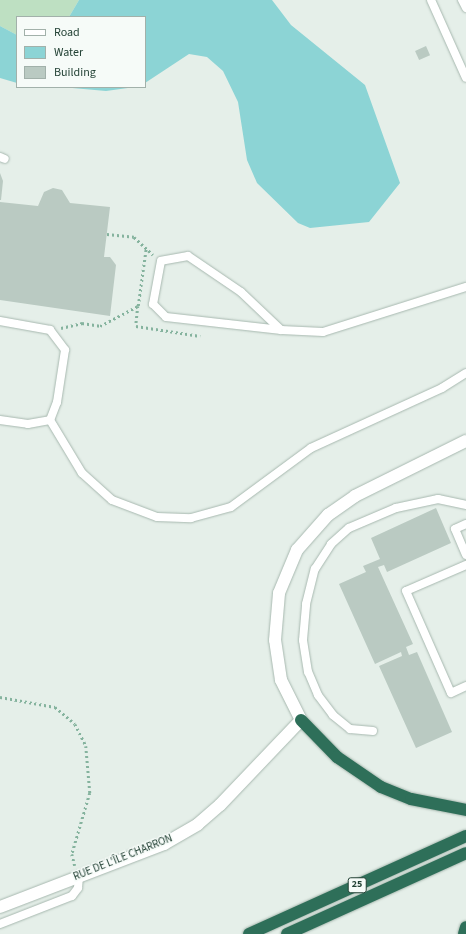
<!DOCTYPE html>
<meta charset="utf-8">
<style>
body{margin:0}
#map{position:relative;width:466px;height:934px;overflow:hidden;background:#e5efe9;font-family:"Source Sans 3",sans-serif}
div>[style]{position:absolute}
.green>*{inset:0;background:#bee0c2}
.water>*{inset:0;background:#8cd4d5}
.building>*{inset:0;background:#bacac2;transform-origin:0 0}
.path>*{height:2.5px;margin-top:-1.25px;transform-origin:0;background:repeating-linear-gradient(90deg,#85b39e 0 2px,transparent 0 5px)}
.roads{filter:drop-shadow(0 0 1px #a7b8af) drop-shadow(0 0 1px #a7b8af)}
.service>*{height:8px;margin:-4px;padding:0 4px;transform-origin:4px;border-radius:4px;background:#fff}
.minor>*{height:12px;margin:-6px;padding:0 6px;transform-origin:6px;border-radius:6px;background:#fff}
.motorway>*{height:12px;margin:-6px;padding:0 6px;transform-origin:6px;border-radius:6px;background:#2e6f59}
span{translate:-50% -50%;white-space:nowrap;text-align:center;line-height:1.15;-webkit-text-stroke:3px #f6fbf8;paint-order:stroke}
.shield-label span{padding:1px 3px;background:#f6fbf8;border:1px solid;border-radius:3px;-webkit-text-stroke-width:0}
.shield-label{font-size:10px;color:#234235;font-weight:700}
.street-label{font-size:11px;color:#234235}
.legend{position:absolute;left:16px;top:16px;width:130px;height:72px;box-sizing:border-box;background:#f6fbf8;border:1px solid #a2b1aa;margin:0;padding:5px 7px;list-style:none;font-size:12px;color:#234235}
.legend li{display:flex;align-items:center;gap:8px;height:20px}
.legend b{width:20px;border:1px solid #a2b1aa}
</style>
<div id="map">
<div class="green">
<i style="clip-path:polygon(0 0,79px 0,69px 17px,17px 17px,17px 35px,0 26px)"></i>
</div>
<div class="water">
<i style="clip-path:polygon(79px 0,272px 0,291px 25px,365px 85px,400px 183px,369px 222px,310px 228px,298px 223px,257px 183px,247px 160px,238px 102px,223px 71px,207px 57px,189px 54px,145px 83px,145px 17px,69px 17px)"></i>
<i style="clip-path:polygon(0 26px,17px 35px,17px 83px,0 78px)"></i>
<i style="clip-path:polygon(61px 87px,135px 87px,106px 91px)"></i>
</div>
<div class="building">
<i style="left:426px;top:46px;width:10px;height:12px;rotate:66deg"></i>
<i style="clip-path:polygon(0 173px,3px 181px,1px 200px,0 200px)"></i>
<i style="clip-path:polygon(53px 188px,62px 190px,70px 203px,110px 207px,104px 257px,110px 257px,116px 265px,110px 316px,0 300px,0 202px,38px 206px,44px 192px)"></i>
<i style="clip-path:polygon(436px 508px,451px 543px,387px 572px,384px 565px,378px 567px,413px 644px,406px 647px,409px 655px,417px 652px,452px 732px,416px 748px,379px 666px,402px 656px,401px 652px,375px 664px,339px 584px,366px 572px,363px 566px,380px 559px,371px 538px)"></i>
</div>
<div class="path">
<i style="left:107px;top:234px;width:27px;rotate:6deg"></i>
<i style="left:134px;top:237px;width:26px;rotate:43deg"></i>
<i style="left:138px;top:306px;width:59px;rotate:-82.1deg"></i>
<i style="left:61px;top:328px;width:22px;rotate:-13deg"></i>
<i style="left:82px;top:323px;width:18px;rotate:9deg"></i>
<i style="left:100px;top:326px;width:43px;rotate:-27.8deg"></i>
<i style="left:138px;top:306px;width:20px;rotate:96deg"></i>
<i style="left:136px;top:326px;width:65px;rotate:8.9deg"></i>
<i style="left:0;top:697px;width:56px;rotate:10.3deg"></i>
<i style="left:55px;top:707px;width:26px;rotate:40deg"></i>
<i style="left:75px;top:724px;width:25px;rotate:63deg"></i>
<i style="left:86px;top:746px;width:47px;rotate:85.1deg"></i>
<i style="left:90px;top:793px;width:64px;rotate:106.4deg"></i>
<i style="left:72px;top:854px;width:12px;rotate:76deg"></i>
</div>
<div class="roads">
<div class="service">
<i style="left:431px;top:0;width:85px;rotate:65.8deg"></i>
<i style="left:462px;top:0;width:9px;rotate:63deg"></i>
<i style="left:0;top:157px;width:5px;rotate:22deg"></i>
<i style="left:0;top:321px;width:51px;rotate:10.2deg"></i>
<i style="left:50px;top:330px;width:25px;rotate:53deg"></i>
<i style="left:65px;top:350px;width:53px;rotate:98.7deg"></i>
<i style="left:57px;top:402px;width:19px;rotate:111deg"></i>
<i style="left:281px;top:330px;width:55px;rotate:-136.5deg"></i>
<i style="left:241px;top:292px;width:64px;rotate:-145.8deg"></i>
<i style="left:188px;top:256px;width:27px;rotate:170deg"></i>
<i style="left:161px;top:261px;width:44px;rotate:100.5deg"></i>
<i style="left:153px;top:304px;width:18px;rotate:45deg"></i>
<i style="left:166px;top:317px;width:116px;rotate:6.4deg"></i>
<i style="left:281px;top:330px;width:42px;rotate:2.7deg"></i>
<i style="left:323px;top:332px;width:150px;rotate:-17.5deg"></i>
<i style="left:0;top:420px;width:28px;rotate:8deg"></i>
<i style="left:28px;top:424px;width:22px;rotate:-10deg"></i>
<i style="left:50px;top:420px;width:62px;rotate:58.9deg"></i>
<i style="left:82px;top:473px;width:40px;rotate:42deg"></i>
<i style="left:112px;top:500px;width:48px;rotate:20.7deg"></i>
<i style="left:157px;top:517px;width:34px;rotate:2deg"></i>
<i style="left:191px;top:518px;width:41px;rotate:-15.4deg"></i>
<i style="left:231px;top:507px;width:99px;rotate:-36.4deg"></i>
<i style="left:311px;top:448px;width:144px;rotate:-24.6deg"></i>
<i style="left:442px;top:388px;width:28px;rotate:-32deg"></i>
<i style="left:466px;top:524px;width:12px;rotate:156deg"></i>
<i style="left:455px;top:529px;width:28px;rotate:67deg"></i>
<i style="left:466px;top:565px;width:65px;rotate:156.6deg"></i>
<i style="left:406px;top:591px;width:111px;rotate:66.2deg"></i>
<i style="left:451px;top:693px;width:17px;rotate:-25deg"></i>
<i style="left:373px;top:731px;width:23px;rotate:-175deg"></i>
<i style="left:350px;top:729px;width:22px;rotate:-141deg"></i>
<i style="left:333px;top:715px;width:25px;rotate:-127deg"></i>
<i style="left:318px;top:695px;width:25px;rotate:-113deg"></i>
<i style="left:308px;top:672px;width:32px;rotate:-99deg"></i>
<i style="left:303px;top:640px;width:36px;rotate:-85deg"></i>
<i style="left:306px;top:604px;width:36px;rotate:-76deg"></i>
<i style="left:315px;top:569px;width:30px;rotate:-57deg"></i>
<i style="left:331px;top:544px;width:24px;rotate:-42deg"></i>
<i style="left:349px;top:528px;width:51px;rotate:-23.1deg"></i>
<i style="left:396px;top:508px;width:43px;rotate:-12.1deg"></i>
<i style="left:438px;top:499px;width:29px;rotate:12deg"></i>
<i style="left:0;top:924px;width:77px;rotate:-21.3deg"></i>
<i style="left:72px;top:896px;width:10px;rotate:-53deg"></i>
<i style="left:78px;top:888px;width:12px;rotate:-85deg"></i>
</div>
<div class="minor">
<i style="left:0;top:907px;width:176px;rotate:-21deg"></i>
<i style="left:164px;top:844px;width:39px;rotate:-30deg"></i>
<i style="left:198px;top:824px;width:29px;rotate:-41deg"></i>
<i style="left:220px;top:805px;width:117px;rotate:-46.4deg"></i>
<i style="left:301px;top:720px;width:45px;rotate:-116.6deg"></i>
<i style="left:281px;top:680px;width:40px;rotate:-98.5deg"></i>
<i style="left:275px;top:640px;width:47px;rotate:-85.1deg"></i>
<i style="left:279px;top:593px;width:47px;rotate:-67.3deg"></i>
<i style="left:297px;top:550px;width:47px;rotate:-48.5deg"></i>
<i style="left:328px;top:515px;width:33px;rotate:-35deg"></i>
<i style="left:355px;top:496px;width:124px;rotate:-26.4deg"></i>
</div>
<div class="motorway">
<i style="left:301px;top:720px;width:52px;rotate:45.8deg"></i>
<i style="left:337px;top:757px;width:53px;rotate:34.3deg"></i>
<i style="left:381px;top:787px;width:32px;rotate:22deg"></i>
<i style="left:411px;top:799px;width:56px;rotate:11.3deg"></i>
<i style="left:249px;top:934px;width:238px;rotate:-24.3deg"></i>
<i style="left:287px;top:934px;width:196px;rotate:-24.3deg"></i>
<i style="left:464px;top:934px;width:7px;rotate:-74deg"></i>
</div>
</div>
<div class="shield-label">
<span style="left:357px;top:885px">25</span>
</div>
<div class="street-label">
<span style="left:123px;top:858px;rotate:-22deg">RUE DE L'ÎLE CHARRON</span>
</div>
<ul class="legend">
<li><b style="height:5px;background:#fff"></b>Road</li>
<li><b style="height:11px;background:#8cd4d5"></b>Water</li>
<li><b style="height:11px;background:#bacac2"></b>Building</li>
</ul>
</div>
